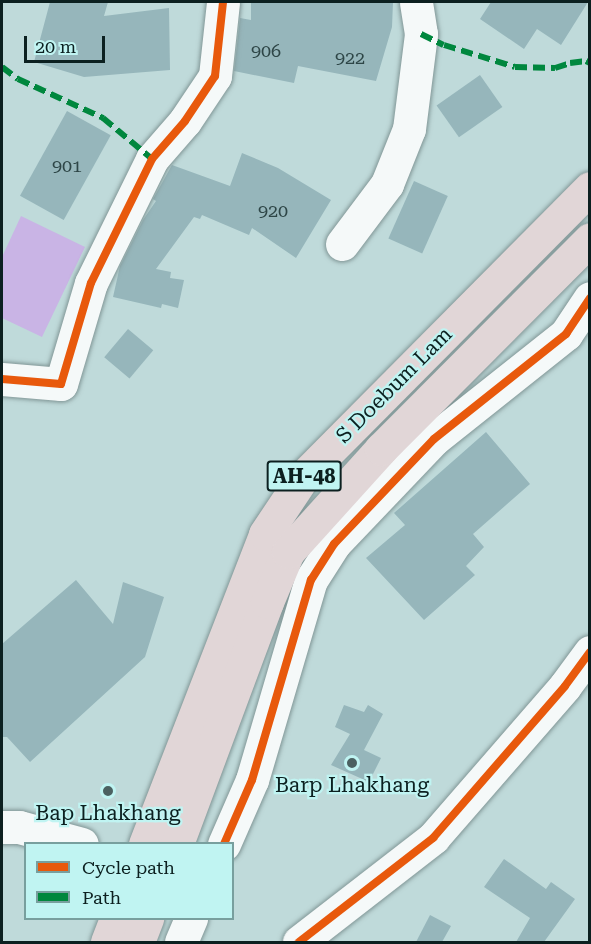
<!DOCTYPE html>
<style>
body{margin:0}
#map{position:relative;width:591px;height:944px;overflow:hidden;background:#bfdada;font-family:"Roboto Serif",serif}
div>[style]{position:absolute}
.green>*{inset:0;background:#c9b4e5}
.building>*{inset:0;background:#96b6bb;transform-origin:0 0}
.roads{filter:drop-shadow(0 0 2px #819696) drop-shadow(0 0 2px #819696)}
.minor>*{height:33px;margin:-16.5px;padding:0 16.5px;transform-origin:16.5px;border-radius:16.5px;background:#f5f9f9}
.highway>*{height:33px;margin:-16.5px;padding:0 16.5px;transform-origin:16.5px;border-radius:16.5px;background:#e1d6d7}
.quiet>*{height:6px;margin-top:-3px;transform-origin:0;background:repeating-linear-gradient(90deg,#00873e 0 12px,transparent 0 18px)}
.cycleway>*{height:8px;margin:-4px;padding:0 4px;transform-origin:4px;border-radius:4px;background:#e8590c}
.dots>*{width:16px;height:16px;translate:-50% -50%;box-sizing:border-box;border:3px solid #c0f4f2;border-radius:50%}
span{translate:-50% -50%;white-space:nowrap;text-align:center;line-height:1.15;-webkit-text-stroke:4.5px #c0f4f2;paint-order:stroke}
.number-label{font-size:18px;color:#2e4647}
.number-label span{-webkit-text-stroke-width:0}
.shield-label span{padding:2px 4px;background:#c0f4f2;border:2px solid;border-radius:4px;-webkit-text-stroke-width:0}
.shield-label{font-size:20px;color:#0c2020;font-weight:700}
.street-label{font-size:21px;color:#0c2020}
.poi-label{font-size:21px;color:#0c2020}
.frame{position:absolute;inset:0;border:3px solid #0c2020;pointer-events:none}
.legend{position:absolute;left:24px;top:842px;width:210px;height:78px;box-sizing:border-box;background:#c0f4f2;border:2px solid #789f9e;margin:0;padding:8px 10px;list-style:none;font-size:18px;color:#0c2020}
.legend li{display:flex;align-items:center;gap:12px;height:30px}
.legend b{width:30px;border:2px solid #789f9e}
.scale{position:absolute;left:24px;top:36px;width:81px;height:27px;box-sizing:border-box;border:3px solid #0c2020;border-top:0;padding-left:8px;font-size:18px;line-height:21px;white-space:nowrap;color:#0c2020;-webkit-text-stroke:4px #c0f4f2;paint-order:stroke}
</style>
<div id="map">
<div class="green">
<i style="clip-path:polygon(21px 216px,85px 247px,42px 337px,2px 318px,2px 257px)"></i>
</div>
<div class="building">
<i style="clip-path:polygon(50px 2px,108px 2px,104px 16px,169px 8px,170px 70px,84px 77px,34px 62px)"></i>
<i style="clip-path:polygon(251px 2px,393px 2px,392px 27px,376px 81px,298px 66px,294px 83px,234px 71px,240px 18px,251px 20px)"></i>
<i style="clip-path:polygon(491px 2px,588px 2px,561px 45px,537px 29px,524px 49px,480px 19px)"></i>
<i style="left:480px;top:75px;width:39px;height:53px;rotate:55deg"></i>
<i style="left:67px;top:111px;width:50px;height:97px;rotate:29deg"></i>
<i style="clip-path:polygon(242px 153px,278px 168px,331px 200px,296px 258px,252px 228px,249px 235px,202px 215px,200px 219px,194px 217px,156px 269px,171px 272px,170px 278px,184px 280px,178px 308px,162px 304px,161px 308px,113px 297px,120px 266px,143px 220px,156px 201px,153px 199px,172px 165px,230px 186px)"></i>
<i style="left:414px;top:181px;width:37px;height:63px;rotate:24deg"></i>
<i style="left:128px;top:329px;width:33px;height:37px;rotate:40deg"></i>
<i style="clip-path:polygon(486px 432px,530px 484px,473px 534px,484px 547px,466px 566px,475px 575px,424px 620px,366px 558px,405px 525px,394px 513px)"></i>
<i style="clip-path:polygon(76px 580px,113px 624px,123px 582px,164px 597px,145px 657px,30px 762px,7px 737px,2px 737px,2px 644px)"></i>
<i style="clip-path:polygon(344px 705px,364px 712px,368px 705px,383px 714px,364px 750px,381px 758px,369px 782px,331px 765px,350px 734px,335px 727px)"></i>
<i style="clip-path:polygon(504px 859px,546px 889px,551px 882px,575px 899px,544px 942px,516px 942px,530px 918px,484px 887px)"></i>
<i style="clip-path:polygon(430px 915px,451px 926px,442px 942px,416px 942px)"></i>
</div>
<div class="roads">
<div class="minor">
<i style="left:342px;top:244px;width:75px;rotate:-53.1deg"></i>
<i style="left:387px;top:184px;width:59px;rotate:-68.2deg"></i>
<i style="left:409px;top:129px;width:96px;rotate:-82.8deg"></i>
<i style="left:421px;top:34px;width:32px;rotate:-99deg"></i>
<i style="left:2px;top:379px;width:59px;rotate:4.8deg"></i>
<i style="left:61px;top:384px;width:105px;rotate:-73.5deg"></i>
<i style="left:91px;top:283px;width:138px;rotate:-63.8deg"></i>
<i style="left:152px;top:159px;width:50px;rotate:-49deg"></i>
<i style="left:185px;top:121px;width:54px;rotate:-56.3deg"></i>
<i style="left:215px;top:76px;width:74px;rotate:-83.8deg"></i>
<i style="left:2px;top:827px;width:17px"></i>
<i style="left:19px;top:827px;width:65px;rotate:15.1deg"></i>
<i style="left:224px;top:844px;width:70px;rotate:-66.4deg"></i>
<i style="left:252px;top:780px;width:209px;rotate:-73.6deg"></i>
<i style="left:311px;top:580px;width:43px;rotate:-57.4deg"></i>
<i style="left:334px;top:544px;width:145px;rotate:-46.4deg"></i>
<i style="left:434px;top:439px;width:169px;rotate:-38.5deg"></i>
<i style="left:566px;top:334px;width:43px;rotate:-56.3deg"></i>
<i style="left:181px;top:942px;width:26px;rotate:-67deg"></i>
<i style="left:299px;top:942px;width:170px;rotate:-37.8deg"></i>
<i style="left:433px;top:838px;width:201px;rotate:-49deg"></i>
<i style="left:565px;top:686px;width:42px;rotate:-53.7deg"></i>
</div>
<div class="highway">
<i style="left:145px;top:844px;width:332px;rotate:-68.8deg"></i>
<i style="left:265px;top:534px;width:69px;rotate:-56.3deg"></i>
<i style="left:303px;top:477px;width:407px;rotate:-45.2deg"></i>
<i style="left:177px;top:844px;width:258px;rotate:-69.6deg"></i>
<i style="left:267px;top:602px;width:54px;rotate:-67.2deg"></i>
<i style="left:288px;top:552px;width:139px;rotate:-47.9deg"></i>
<i style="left:381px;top:449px;width:296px;rotate:-45.1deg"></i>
<i style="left:107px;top:942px;width:26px;rotate:-69deg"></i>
<i style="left:138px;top:942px;width:26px;rotate:-69deg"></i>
</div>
</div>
<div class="quiet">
<i style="left:421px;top:34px;width:25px;rotate:26deg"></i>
<i style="left:444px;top:45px;width:74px;rotate:17.2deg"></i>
<i style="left:515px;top:67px;width:40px;rotate:1.4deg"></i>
<i style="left:555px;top:68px;width:16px;rotate:-18deg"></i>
<i style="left:570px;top:63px;width:16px;rotate:-7deg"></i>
<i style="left:586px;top:61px;width:4px;rotate:27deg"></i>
<i style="left:2px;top:67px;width:20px;rotate:37deg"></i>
<i style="left:18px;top:79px;width:94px;rotate:24.6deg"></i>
<i style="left:103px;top:118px;width:64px;rotate:39.9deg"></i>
</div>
<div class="cycleway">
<i style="left:2px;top:379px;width:59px;rotate:4.8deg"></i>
<i style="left:61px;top:384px;width:105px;rotate:-73.5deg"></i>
<i style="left:91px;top:283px;width:138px;rotate:-63.8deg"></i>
<i style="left:152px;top:159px;width:50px;rotate:-49deg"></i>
<i style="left:185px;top:121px;width:54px;rotate:-56.3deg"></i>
<i style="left:215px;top:76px;width:74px;rotate:-83.8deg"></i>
<i style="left:224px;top:844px;width:70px;rotate:-66.4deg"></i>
<i style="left:252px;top:780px;width:209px;rotate:-73.6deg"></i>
<i style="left:311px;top:580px;width:43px;rotate:-57.4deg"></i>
<i style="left:334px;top:544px;width:145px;rotate:-46.4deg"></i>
<i style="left:434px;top:439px;width:169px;rotate:-38.5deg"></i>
<i style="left:566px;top:334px;width:43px;rotate:-56.3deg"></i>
<i style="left:299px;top:942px;width:170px;rotate:-37.8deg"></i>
<i style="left:433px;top:838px;width:201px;rotate:-49deg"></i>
<i style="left:565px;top:686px;width:42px;rotate:-53.7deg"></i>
</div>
<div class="dots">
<i style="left:352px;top:763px;background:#4b6161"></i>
<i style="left:108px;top:791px;background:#4b6161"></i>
</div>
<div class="number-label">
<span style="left:266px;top:51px">906</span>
<span style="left:350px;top:58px">922</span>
<span style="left:67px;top:166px">901</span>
<span style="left:273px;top:211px">920</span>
</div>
<div class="shield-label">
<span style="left:304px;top:476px">AH-48</span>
</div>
<div class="street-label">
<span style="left:394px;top:385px;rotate:-45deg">S Doebum Lam</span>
</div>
<div class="poi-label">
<span style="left:352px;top:785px">Barp Lhakhang</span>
<span style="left:108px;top:813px">Bap Lhakhang</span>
</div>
<div class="frame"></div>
<ul class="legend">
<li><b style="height:8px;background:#e8590c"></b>Cycle path</li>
<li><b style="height:8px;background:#00873e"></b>Path</li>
</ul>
<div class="scale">20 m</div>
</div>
